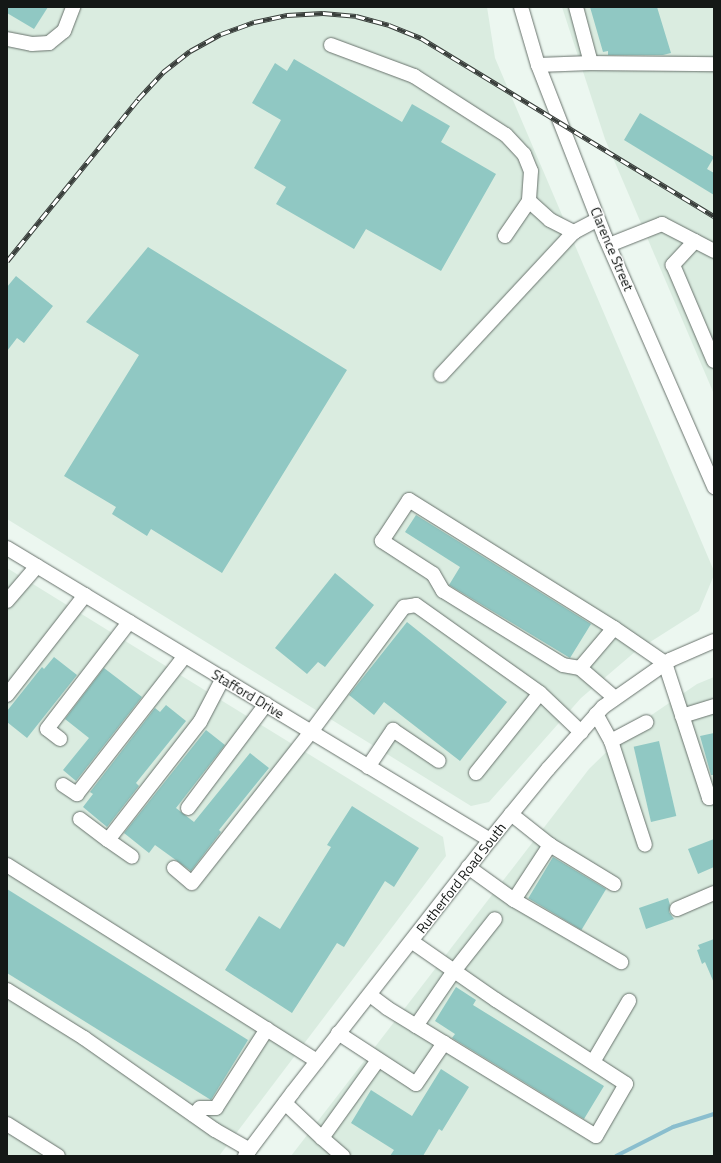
<!DOCTYPE html>
<style>
body{margin:0}
#map{position:relative;width:721px;height:1163px;overflow:hidden;background:#ecf7f0;font-family:"Titillium Web",sans-serif}
div>[style]{position:absolute}
.built>*{inset:0;background:#daece0}
.stream>*{height:4px;margin:-2px;padding:0 2px;transform-origin:2px;border-radius:2px;background:#8abece}
.building>*{inset:0;background:#90c8c3;transform-origin:0 0}
.roads{filter:drop-shadow(0 0 1px #68726c) drop-shadow(0 0 1px #68726c)}
.minor>*{height:14px;margin:-7px;padding:0 7px;transform-origin:7px;border-radius:7px;background:#fff}
.rail>*{height:4.5px;margin-top:-2.25px;transform-origin:0;background:repeating-linear-gradient(90deg,#fff 0 9px,#393e3b 0 18px);box-sizing:border-box;border-block:1px solid #393e3b}
span{translate:-50% -50%;white-space:nowrap;text-align:center;line-height:1.15;-webkit-text-stroke:3px #fff;paint-order:stroke}
.street-label{font-size:14px;color:#141816}
.frame{position:absolute;inset:0;border:8px solid #141816;pointer-events:none}
</style>
<div id="map">
<div class="built">
<i style="clip-path:polygon(7px 7px,487px 7px,495px 58px,714px 571px,714px 575px,699px 611px,636px 651px,581px 698px,489px 802px,471px 806px,7px 519px)"></i>
<i style="clip-path:polygon(562px 7px,714px 7px,714px 394px,605px 139px)"></i>
<i style="clip-path:polygon(7px 568px,443px 837px,446px 856px,219px 1156px,7px 1156px)"></i>
<i style="clip-path:polygon(714px 677px,714px 1156px,291px 1156px,589px 769px,628px 731px,697px 684px)"></i>
</div>
<div class="stream">
<i style="left:616px;top:1156px;width:64px;rotate:-27deg"></i>
<i style="left:673px;top:1127px;width:43px;rotate:-17.6deg"></i>
</div>
<div class="building">
<i style="clip-path:polygon(7px 7px,48px 7px,34px 29px,7px 13px)"></i>
<i style="clip-path:polygon(590px 7px,657px 7px,671px 53px,663px 55px,608px 55px,608px 51px,603px 52px)"></i>
<i style="clip-path:polygon(294px 59px,402px 122px,412px 104px,450px 126px,441px 142px,496px 174px,441px 271px,366px 229px,354px 249px,276px 204px,286px 187px,254px 168px,281px 120px,252px 103px,275px 63px,287px 71px)"></i>
<i style="clip-path:polygon(640px 113px,714px 157px,707px 169px,714px 173px,714px 195px,624px 140px)"></i>
<i style="clip-path:polygon(148px 247px,347px 370px,222px 573px,151px 529px,147px 536px,112px 514px,116px 507px,64px 476px,139px 355px,86px 322px)"></i>
<i style="clip-path:polygon(16px 276px,53px 306px,24px 343px,17px 338px,7px 351px,7px 287px)"></i>
<i style="clip-path:polygon(416px 515px,591px 624px,570px 658px,449px 585px,460px 567px,405px 532px)"></i>
<i style="clip-path:polygon(335px 573px,374px 605px,325px 667px,318px 662px,307px 674px,275px 648px)"></i>
<i style="clip-path:polygon(407px 622px,507px 702px,460px 761px,384px 702px,374px 715px,349px 695px)"></i>
<i style="clip-path:polygon(54px 657px,77px 675px,27px 738px,7px 722px,7px 711px,42px 667px,44px 669px)"></i>
<i style="clip-path:polygon(104px 668px,142px 697px,76px 781px,63px 770px,89px 738px,65px 719px)"></i>
<i style="clip-path:polygon(166px 705px,186px 721px,136px 783px,139px 786px,107px 827px,83px 807px,93px 794px,90px 792px,155px 708px,160px 712px)"></i>
<i style="clip-path:polygon(206px 730px,225px 745px,176px 808px,194px 822px,250px 753px,269px 768px,219px 830px,221px 832px,191px 871px,155px 845px,149px 853px,124px 833px)"></i>
<i style="clip-path:polygon(714px 733px,714px 775px,711px 775px,700px 736px)"></i>
<i style="left:659px;top:741px;width:77px;height:26px;rotate:77deg"></i>
<i style="clip-path:polygon(352px 806px,419px 848px,394px 887px,385px 881px,344px 947px,337px 943px,292px 1013px,225px 970px,259px 916px,280px 929px,331px 847px,327px 845px)"></i>
<i style="clip-path:polygon(714px 839px,714px 867px,698px 874px,688px 849px)"></i>
<i style="left:553px;top:857px;width:62px;height:48px;rotate:31deg"></i>
<i style="clip-path:polygon(7px 889px,248px 1040px,211px 1100px,7px 973px)"></i>
<i style="clip-path:polygon(668px 898px,670px 905px,669px 912px,674px 919px,646px 929px,639px 908px)"></i>
<i style="clip-path:polygon(714px 939px,714px 983px,705px 962px,702px 964px,697px 950px,700px 949px,698px 945px)"></i>
<i style="clip-path:polygon(456px 987px,476px 1000px,473px 1005px,604px 1086px,584px 1119px,452px 1038px,455px 1034px,435px 1021px)"></i>
<i style="clip-path:polygon(441px 1069px,469px 1087px,442px 1131px,439px 1129px,423px 1156px,390px 1156px,394px 1150px,351px 1123px,371px 1090px,412px 1116px)"></i>
</div>
<div class="roads">
<div class="minor">
<i style="left:521px;top:7px;width:60px;rotate:73.7deg"></i>
<i style="left:538px;top:65px;width:185px;rotate:68.7deg"></i>
<i style="left:605px;top:237px;width:273px;rotate:66.4deg"></i>
<i style="left:576px;top:7px;width:58px;rotate:75deg"></i>
<i style="left:7px;top:39px;width:25px;rotate:11deg"></i>
<i style="left:32px;top:44px;width:17px;rotate:-3deg"></i>
<i style="left:49px;top:43px;width:19px;rotate:-39deg"></i>
<i style="left:64px;top:31px;width:26px;rotate:-69deg"></i>
<i style="left:331px;top:45px;width:89px;rotate:20.5deg"></i>
<i style="left:414px;top:76px;width:109px;rotate:32.7deg"></i>
<i style="left:506px;top:135px;width:26px;rotate:47deg"></i>
<i style="left:524px;top:154px;width:18px;rotate:68deg"></i>
<i style="left:531px;top:171px;width:30px;rotate:94deg"></i>
<i style="left:529px;top:201px;width:28px;rotate:42deg"></i>
<i style="left:550px;top:220px;width:27px;rotate:27deg"></i>
<i style="left:574px;top:232px;width:27px;rotate:-28deg"></i>
<i style="left:538px;top:65px;width:53px;rotate:-2.2deg"></i>
<i style="left:591px;top:63px;width:123px;rotate:0.5deg"></i>
<i style="left:505px;top:236px;width:42px;rotate:-55.6deg"></i>
<i style="left:695px;top:241px;width:33px;rotate:133deg"></i>
<i style="left:673px;top:265px;width:104px;rotate:66.9deg"></i>
<i style="left:609px;top:245px;width:57px;rotate:-21.6deg"></i>
<i style="left:662px;top:224px;width:59px;rotate:27.4deg"></i>
<i style="left:441px;top:375px;width:195px;rotate:-47.1deg"></i>
<i style="left:7px;top:548px;width:564px;rotate:31.16deg"></i>
<i style="left:7px;top:601px;width:46px;rotate:-49.4deg"></i>
<i style="left:580px;top:668px;width:52px;rotate:-49.6deg"></i>
<i style="left:7px;top:695px;width:127px;rotate:-52deg"></i>
<i style="left:615px;top:698px;width:46px;rotate:-139.4deg"></i>
<i style="left:580px;top:668px;width:17px;rotate:-170deg"></i>
<i style="left:563px;top:665px;width:141px;rotate:-148.3deg"></i>
<i style="left:443px;top:591px;width:20px;rotate:-120deg"></i>
<i style="left:433px;top:574px;width:61px;rotate:-147.1deg"></i>
<i style="left:382px;top:541px;width:49px;rotate:-56.6deg"></i>
<i style="left:409px;top:500px;width:242px;rotate:32deg"></i>
<i style="left:614px;top:628px;width:62px;rotate:34.5deg"></i>
<i style="left:665px;top:663px;width:142px;rotate:71.9deg"></i>
<i style="left:709px;top:798px;width:5px;rotate:-11deg"></i>
<i style="left:596px;top:714px;width:31px;rotate:61deg"></i>
<i style="left:611px;top:741px;width:109px;rotate:71.9deg"></i>
<i style="left:682px;top:716px;width:34px;rotate:-17deg"></i>
<i style="left:60px;top:739px;width:16px;rotate:-142deg"></i>
<i style="left:47px;top:729px;width:135px;rotate:-52.5deg"></i>
<i style="left:611px;top:741px;width:40px;rotate:-28deg"></i>
<i style="left:368px;top:767px;width:45px;rotate:-56deg"></i>
<i style="left:393px;top:730px;width:55px;rotate:34deg"></i>
<i style="left:476px;top:773px;width:102px;rotate:-51.3deg"></i>
<i style="left:63px;top:785px;width:17px;rotate:33deg"></i>
<i style="left:77px;top:794px;width:175px;rotate:-52deg"></i>
<i style="left:188px;top:808px;width:130px;rotate:-53.1deg"></i>
<i style="left:80px;top:819px;width:35px;rotate:37deg"></i>
<i style="left:108px;top:840px;width:150px;rotate:-52.1deg"></i>
<i style="left:200px;top:722px;width:50px;rotate:-62.4deg"></i>
<i style="left:108px;top:840px;width:29px;rotate:35deg"></i>
<i style="left:550px;top:845px;width:75px;rotate:31.4deg"></i>
<i style="left:7px;top:865px;width:367px;rotate:32.3deg"></i>
<i style="left:468px;top:867px;width:57px;rotate:35.7deg"></i>
<i style="left:514px;top:900px;width:66px;rotate:-56.8deg"></i>
<i style="left:550px;top:845px;width:50px;rotate:-141.5deg"></i>
<i style="left:174px;top:868px;width:23px;rotate:40deg"></i>
<i style="left:192px;top:883px;width:192px;rotate:-51.8deg"></i>
<i style="left:311px;top:732px;width:156px;rotate:-53.4deg"></i>
<i style="left:404px;top:607px;width:12px;rotate:-9deg"></i>
<i style="left:416px;top:605px;width:152px;rotate:35.4deg"></i>
<i style="left:540px;top:693px;width:57px;rotate:43.6deg"></i>
<i style="left:514px;top:900px;width:124px;rotate:30.1deg"></i>
<i style="left:677px;top:909px;width:40px;rotate:-23.4deg"></i>
<i style="left:7px;top:990px;width:91px;rotate:31.9deg"></i>
<i style="left:84px;top:1038px;width:160px;rotate:35.1deg"></i>
<i style="left:215px;top:1130px;width:40px;rotate:29.7deg"></i>
<i style="left:370px;top:995px;width:21px;rotate:37deg"></i>
<i style="left:387px;top:1008px;width:245px;rotate:31.5deg"></i>
<i style="left:596px;top:1136px;width:60px;rotate:-60deg"></i>
<i style="left:626px;top:1084px;width:155px;rotate:-147.1deg"></i>
<i style="left:496px;top:1000px;width:103px;rotate:-145.2deg"></i>
<i style="left:416px;top:1026px;width:67px;rotate:-55.4deg"></i>
<i style="left:454px;top:971px;width:66px;rotate:-51.7deg"></i>
<i style="left:338px;top:1033px;width:93px;rotate:33.2deg"></i>
<i style="left:416px;top:1084px;width:50px;rotate:-55.7deg"></i>
<i style="left:593px;top:1062px;width:71px;rotate:-59.5deg"></i>
<i style="left:285px;top:1103px;width:51px;rotate:43.4deg"></i>
<i style="left:322px;top:1138px;width:96px;rotate:-54.3deg"></i>
<i style="left:194px;top:1115px;width:9px;rotate:-49deg"></i>
<i style="left:200px;top:1108px;width:16px"></i>
<i style="left:216px;top:1108px;width:94px;rotate:-57.2deg"></i>
<i style="left:7px;top:1124px;width:60px;rotate:32.1deg"></i>
<i style="left:322px;top:1138px;width:28px;rotate:41deg"></i>
<i style="left:245px;top:1156px;width:80px;rotate:-53.1deg"></i>
<i style="left:293px;top:1092px;width:320px;rotate:-52deg"></i>
<i style="left:490px;top:840px;width:92px;rotate:-50.8deg"></i>
<i style="left:548px;top:769px;width:83px;rotate:-48.4deg"></i>
<i style="left:603px;top:707px;width:82px;rotate:-35deg"></i>
<i style="left:670px;top:660px;width:48px;rotate:-23.4deg"></i>
</div>
</div>
<div class="rail">
<i style="left:7px;top:261px;width:208px;rotate:-51deg"></i>
<i style="left:138px;top:99px;width:37px;rotate:-47deg"></i>
<i style="left:163px;top:72px;width:34px;rotate:-38deg"></i>
<i style="left:190px;top:51px;width:35px;rotate:-29deg"></i>
<i style="left:221px;top:34px;width:35px;rotate:-20deg"></i>
<i style="left:254px;top:22px;width:34px;rotate:-12deg"></i>
<i style="left:287px;top:15px;width:36px;rotate:-3deg"></i>
<i style="left:323px;top:13px;width:33px;rotate:5deg"></i>
<i style="left:356px;top:16px;width:34px;rotate:15deg"></i>
<i style="left:389px;top:25px;width:35px;rotate:22deg"></i>
<i style="left:421px;top:38px;width:343px;rotate:31.3deg"></i>
</div>
<div class="street-label">
<span style="left:612px;top:249px;rotate:67deg">Clarence Street</span>
<span style="left:248px;top:694px;rotate:31deg">Stafford Drive</span>
<span style="left:461px;top:878px;rotate:-52deg">Rutherford Road South</span>
</div>
<div class="frame"></div>
</div>
